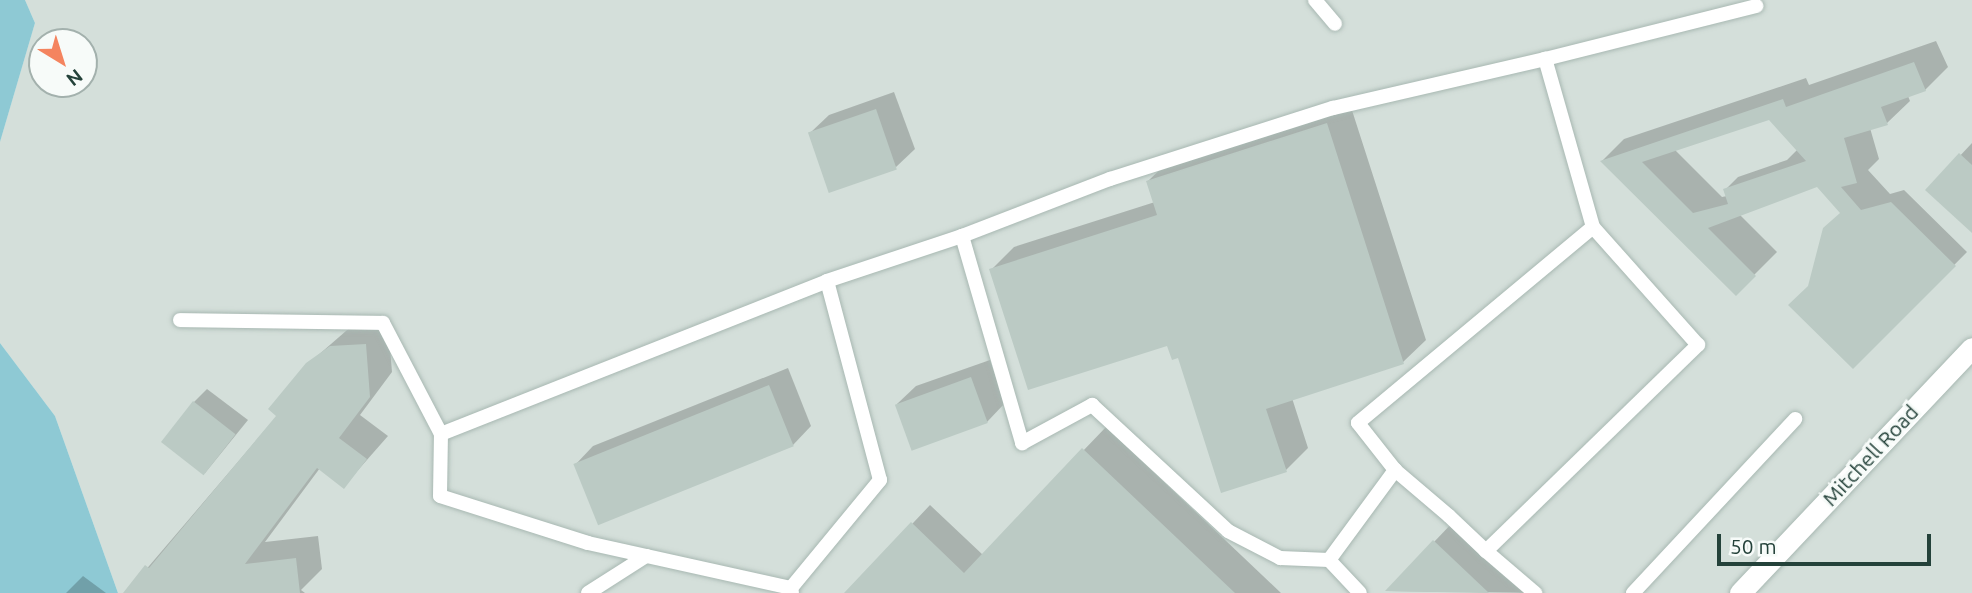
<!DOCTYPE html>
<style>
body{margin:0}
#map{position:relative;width:1972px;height:593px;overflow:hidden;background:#e6efeb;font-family:Ubuntu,sans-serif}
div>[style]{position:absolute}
.built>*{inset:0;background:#d4dfda}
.water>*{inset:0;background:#8ec9d4}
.shadow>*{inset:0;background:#0003}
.building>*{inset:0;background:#bbcac4;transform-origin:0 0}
.roads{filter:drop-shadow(0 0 2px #a8b8b2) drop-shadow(0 0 2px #a8b8b2)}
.lane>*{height:14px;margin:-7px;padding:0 7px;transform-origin:7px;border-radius:7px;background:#fff}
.street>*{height:21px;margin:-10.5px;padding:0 10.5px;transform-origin:10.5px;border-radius:10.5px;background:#fff}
span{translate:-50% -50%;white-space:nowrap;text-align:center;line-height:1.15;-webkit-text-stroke:6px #f7fbf9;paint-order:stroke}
.street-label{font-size:21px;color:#24423a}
.north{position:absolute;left:28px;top:28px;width:70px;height:70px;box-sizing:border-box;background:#f7fbf9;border:2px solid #a3b1ad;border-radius:50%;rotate:142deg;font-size:19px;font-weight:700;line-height:28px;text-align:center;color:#24423a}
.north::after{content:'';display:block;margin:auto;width:24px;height:32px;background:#f4845f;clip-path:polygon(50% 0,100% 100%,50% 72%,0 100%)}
.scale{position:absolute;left:1717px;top:534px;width:214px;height:32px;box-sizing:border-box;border:4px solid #24423a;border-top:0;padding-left:9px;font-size:21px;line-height:24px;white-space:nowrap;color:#24423a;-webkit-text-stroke:5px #f7fbf9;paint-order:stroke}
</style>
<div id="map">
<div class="built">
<i style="clip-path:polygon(evenodd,25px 0,1972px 0,1972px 593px,118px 593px,55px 416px,0 343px,0 142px,35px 23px,25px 0,42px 42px,84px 42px,84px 84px,42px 84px,42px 42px)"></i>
</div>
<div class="water">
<i style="clip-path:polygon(0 0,25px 0,35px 23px,0 142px)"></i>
<i style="clip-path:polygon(0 343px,55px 416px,118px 593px,0 593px)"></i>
</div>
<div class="shadow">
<i style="clip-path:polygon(evenodd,1936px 41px,1948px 67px,1925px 90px,1908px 96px,1910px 101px,1887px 123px,1870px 128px,1879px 159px,1868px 170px,1890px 194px,1904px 190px,1967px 252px,1853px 367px,1809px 287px,1842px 212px,1818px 185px,1739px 214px,1777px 252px,1736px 293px,1602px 161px,1624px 139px,1806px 78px,1809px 85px,1936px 41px,1770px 118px,1798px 149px,1787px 160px,1738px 177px,1725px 190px,1727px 196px,1722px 197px,1674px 149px,1770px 118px)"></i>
<i style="clip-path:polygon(894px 92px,915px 149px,896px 167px,810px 133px,829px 115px)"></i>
<i style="clip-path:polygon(1349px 101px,1426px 340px,1403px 362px,1292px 398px,1308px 448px,1286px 470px,1168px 343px,991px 270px,1014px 247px,1155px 202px,1148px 181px,1171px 159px)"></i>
<i style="clip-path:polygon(1972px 143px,1972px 231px,1928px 190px)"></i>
<i style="clip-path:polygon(388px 322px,392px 372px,360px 415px,388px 436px,344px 486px,320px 468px,265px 542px,318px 536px,322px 569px,301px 590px,305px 593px,126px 593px,278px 415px,308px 364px,354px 324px)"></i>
<i style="clip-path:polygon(990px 360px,1005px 403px,987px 422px,897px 404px,916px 386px)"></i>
<i style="clip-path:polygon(788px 368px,811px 426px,793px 445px,575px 465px,593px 446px)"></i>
<i style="clip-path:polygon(207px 389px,248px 420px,205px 473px,194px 402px)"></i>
<i style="clip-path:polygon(1106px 427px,1281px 593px,847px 593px,930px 505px,983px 555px)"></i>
<i style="clip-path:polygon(1456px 519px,1536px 593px,1387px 591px)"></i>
<i style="clip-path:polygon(83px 576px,106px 593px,66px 593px)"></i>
</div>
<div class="building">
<i style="clip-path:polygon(evenodd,1914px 62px,1926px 91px,1881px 107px,1888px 125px,1844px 138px,1857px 183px,1841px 187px,1861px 210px,1891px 202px,1956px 266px,1853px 369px,1788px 305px,1808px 286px,1823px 228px,1840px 213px,1817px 187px,1708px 228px,1756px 276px,1736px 296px,1600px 161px,1783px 99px,1786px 107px,1914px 62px,1769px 120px,1806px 161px,1723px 189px,1728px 204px,1693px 213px,1642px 162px,1769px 120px)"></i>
<i style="left:876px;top:109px;width:64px;height:72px;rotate:71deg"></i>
<i style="clip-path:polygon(1327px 123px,1404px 364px,1266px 409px,1287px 472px,1221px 493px,1178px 358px,1172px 360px,1167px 346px,1028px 390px,989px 269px,1157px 215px,1146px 181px)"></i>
<i style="clip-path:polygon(1959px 153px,1972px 165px,1972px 233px,1925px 190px)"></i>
<i style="clip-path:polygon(366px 344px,370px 397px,339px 438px,367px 459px,344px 489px,317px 468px,245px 564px,296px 558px,300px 593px,123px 593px,145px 565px,149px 568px,276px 416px,268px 409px,306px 363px,330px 346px)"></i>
<i style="left:971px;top:377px;width:49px;height:81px;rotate:70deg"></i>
<i style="left:769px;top:385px;width:66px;height:211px;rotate:68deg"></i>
<i style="left:193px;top:401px;width:54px;height:52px;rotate:38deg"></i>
<i style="clip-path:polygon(1082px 448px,1235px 593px,844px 593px,911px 522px,964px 573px)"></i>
<i style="clip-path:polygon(1433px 540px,1489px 593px,1385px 591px)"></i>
</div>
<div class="roads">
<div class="lane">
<i style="left:1315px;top:0;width:31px;rotate:50deg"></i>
<i style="left:1593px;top:227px;width:175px;rotate:-105.9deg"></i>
<i style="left:1545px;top:59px;width:218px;rotate:-14.1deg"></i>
<i style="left:962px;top:236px;width:216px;rotate:73.8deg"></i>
<i style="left:1022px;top:443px;width:80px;rotate:-28.5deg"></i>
<i style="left:1092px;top:405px;width:185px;rotate:42.8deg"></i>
<i style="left:1228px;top:531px;width:59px;rotate:27.4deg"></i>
<i style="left:1280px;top:558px;width:49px;rotate:2.3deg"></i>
<i style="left:1329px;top:560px;width:45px;rotate:46.8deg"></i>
<i style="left:180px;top:320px;width:203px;rotate:0.8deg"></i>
<i style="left:383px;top:323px;width:125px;rotate:62.4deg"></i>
<i style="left:1486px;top:551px;width:296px;rotate:-44.2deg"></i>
<i style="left:1698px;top:345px;width:158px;rotate:-131.7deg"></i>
<i style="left:1593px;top:227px;width:306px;rotate:140.2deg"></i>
<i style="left:1358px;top:423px;width:60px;rotate:51.8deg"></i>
<i style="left:1395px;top:470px;width:71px;rotate:40.4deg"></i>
<i style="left:1449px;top:516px;width:51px;rotate:43.4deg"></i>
<i style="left:1486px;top:551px;width:65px;rotate:40.6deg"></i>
<i style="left:1329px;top:560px;width:112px;rotate:-53.7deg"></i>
<i style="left:791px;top:588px;width:208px;rotate:-167.5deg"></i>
<i style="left:588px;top:543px;width:155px;rotate:-162.4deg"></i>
<i style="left:440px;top:496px;width:62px;rotate:-89.1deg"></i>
<i style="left:441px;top:434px;width:415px;rotate:-21.6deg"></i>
<i style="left:588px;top:593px;width:69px;rotate:-32.5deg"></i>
<i style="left:792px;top:593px;width:5px;rotate:-101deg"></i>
<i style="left:791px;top:588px;width:140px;rotate:-50.5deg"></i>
<i style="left:880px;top:480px;width:206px;rotate:-104.9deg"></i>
<i style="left:827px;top:281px;width:142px;rotate:-18.4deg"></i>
<i style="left:962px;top:236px;width:159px;rotate:-21.1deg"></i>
<i style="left:1110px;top:179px;width:234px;rotate:-17.7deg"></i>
<i style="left:1333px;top:108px;width:218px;rotate:-13deg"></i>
<i style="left:1633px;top:593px;width:238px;rotate:-47deg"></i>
</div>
<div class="street">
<i style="left:1740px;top:593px;width:337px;rotate:-46.6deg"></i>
</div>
</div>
<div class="street-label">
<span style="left:1870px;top:455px;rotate:-47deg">Mitchell Road</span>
</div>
<div class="north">N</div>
<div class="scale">50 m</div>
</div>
